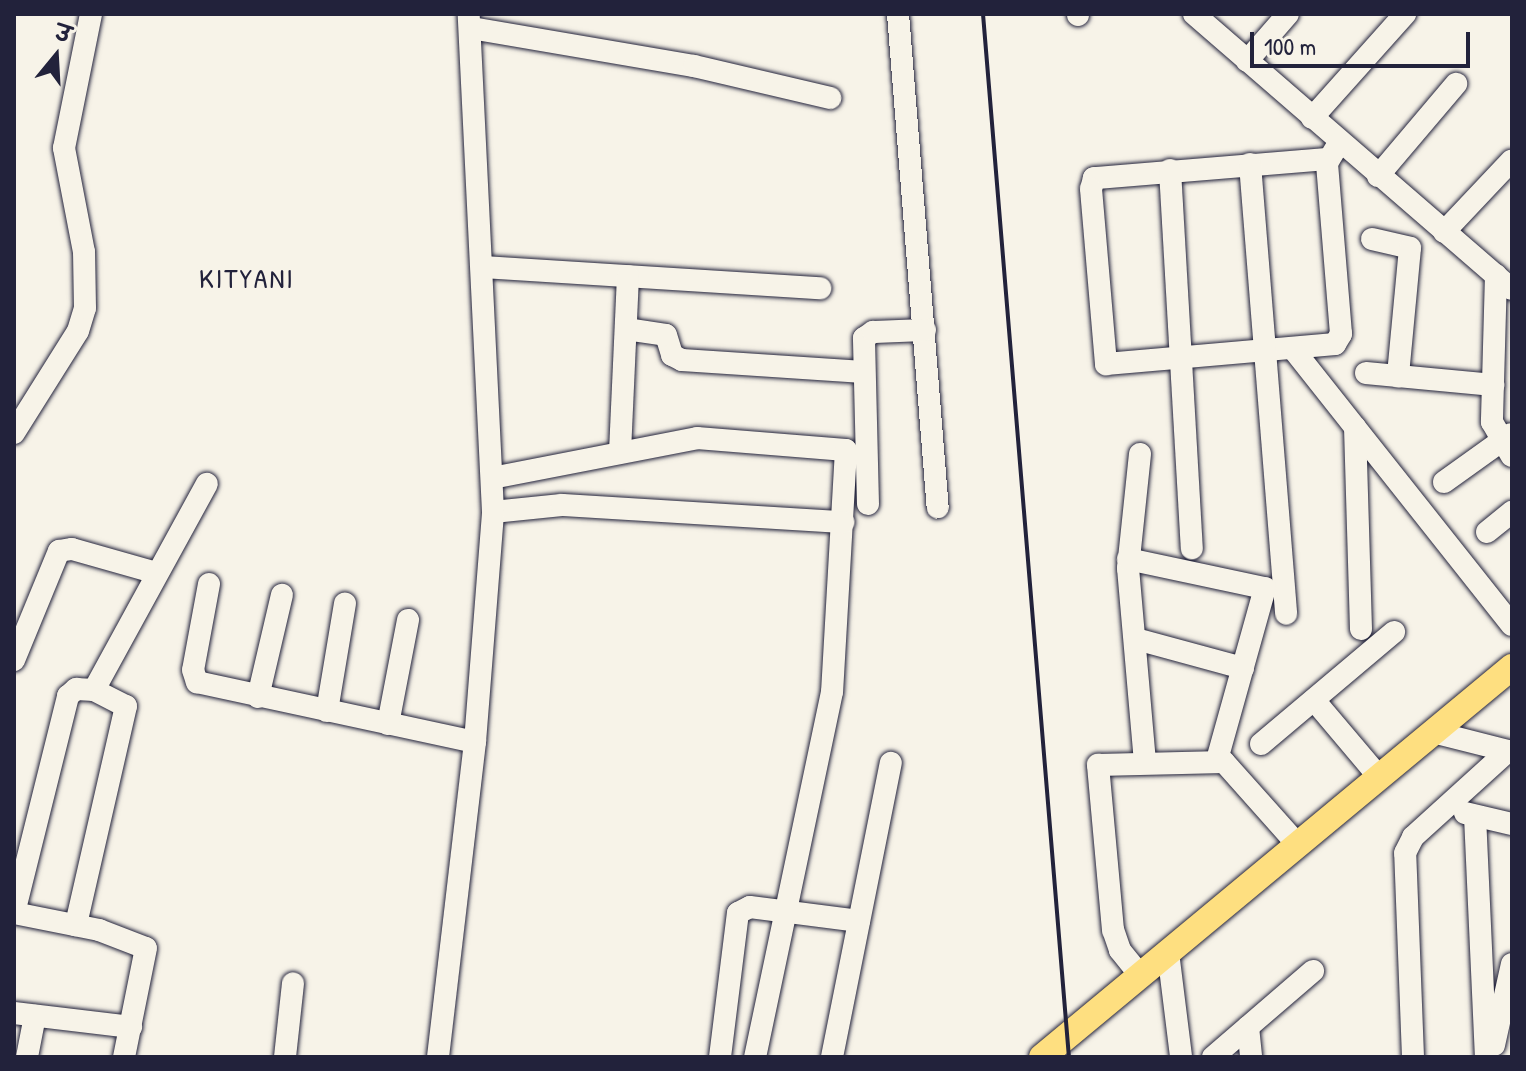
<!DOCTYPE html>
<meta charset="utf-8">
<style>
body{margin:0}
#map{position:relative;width:1526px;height:1071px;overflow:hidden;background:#f7f3e8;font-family:"Patrick Hand","Playpen Sans Deva",sans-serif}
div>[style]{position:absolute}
.roads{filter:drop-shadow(0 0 2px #22223b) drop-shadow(0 0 2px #22223b)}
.minor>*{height:22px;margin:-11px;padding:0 11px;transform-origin:11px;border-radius:11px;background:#f7f3e8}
.major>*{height:26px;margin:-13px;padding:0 13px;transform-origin:13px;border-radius:13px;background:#fedf80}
.rail>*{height:4px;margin:-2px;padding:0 2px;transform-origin:2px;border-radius:2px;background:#22223b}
span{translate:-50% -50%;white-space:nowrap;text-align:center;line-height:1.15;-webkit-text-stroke:7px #f7f3e8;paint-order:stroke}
.quarter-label{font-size:28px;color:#22223b;letter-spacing:2px}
.frame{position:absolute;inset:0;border:16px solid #22223b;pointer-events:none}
.north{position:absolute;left:16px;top:16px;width:80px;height:80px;-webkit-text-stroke:6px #f7f3e8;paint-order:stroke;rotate:18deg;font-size:22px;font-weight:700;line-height:32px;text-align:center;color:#22223b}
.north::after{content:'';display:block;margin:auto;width:28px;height:36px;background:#22223b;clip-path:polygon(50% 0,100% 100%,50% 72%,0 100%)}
.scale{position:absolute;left:1250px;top:32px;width:220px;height:36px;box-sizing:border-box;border:4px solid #22223b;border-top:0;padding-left:10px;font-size:24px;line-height:28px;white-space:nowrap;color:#22223b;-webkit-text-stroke:6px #f7f3e8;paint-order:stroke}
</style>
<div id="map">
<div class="roads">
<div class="minor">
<i style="left:898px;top:14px;width:495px;rotate:85.4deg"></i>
<i style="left:1078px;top:14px;width:1px;rotate:90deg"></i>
<i style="left:1194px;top:14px;width:420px;rotate:40.9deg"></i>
<i style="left:471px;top:28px;width:226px;rotate:9.7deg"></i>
<i style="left:694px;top:66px;width:140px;rotate:13.2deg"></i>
<i style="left:1247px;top:61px;width:62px;rotate:-48.9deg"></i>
<i style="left:1312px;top:118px;width:140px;rotate:-48.2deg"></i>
<i style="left:1327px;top:159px;width:234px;rotate:175.3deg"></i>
<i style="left:1094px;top:178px;width:11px;rotate:105deg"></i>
<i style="left:1091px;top:189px;width:176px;rotate:85.1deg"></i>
<i style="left:1106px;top:364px;width:230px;rotate:-5deg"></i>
<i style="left:1335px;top:344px;width:12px;rotate:-59deg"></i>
<i style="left:1341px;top:334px;width:172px;rotate:-94.7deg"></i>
<i style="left:1327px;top:163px;width:23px;rotate:-59deg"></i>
<i style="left:1250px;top:164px;width:451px;rotate:85.4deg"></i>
<i style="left:1170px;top:170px;width:379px;rotate:86.7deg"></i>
<i style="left:1378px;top:176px;width:121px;rotate:-49.7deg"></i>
<i style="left:1444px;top:232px;width:98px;rotate:-46.7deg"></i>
<i style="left:1372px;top:239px;width:39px;rotate:13deg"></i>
<i style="left:1410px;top:248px;width:129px;rotate:95.4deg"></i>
<i style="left:482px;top:267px;width:339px;rotate:3.6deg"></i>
<i style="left:1496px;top:275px;width:147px;rotate:91.6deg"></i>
<i style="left:1492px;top:422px;width:39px;rotate:60deg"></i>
<i style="left:626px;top:329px;width:40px;rotate:8.5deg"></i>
<i style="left:666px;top:335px;width:21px;rotate:73deg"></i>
<i style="left:672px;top:355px;width:11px;rotate:27deg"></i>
<i style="left:682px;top:360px;width:182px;rotate:3.8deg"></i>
<i style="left:1293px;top:349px;width:352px;rotate:51.6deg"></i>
<i style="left:1366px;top:373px;width:128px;rotate:5.4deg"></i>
<i style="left:1355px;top:427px;width:202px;rotate:88.3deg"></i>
<i style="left:14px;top:433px;width:120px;rotate:-57.9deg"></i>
<i style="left:78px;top:331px;width:24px;rotate:-73deg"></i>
<i style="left:85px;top:308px;width:56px;rotate:-91deg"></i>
<i style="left:84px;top:252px;width:106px;rotate:-100.9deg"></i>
<i style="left:64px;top:148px;width:137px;rotate:-78.6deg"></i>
<i style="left:620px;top:452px;width:176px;rotate:-87.4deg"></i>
<i style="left:1140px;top:454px;width:115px;rotate:96deg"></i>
<i style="left:1128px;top:568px;width:194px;rotate:85deg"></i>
<i style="left:492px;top:478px;width:209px;rotate:-11deg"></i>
<i style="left:697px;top:438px;width:149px;rotate:4.6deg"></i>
<i style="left:846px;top:450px;width:242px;rotate:93.3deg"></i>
<i style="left:832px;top:692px;width:373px;rotate:101.9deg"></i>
<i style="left:1444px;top:482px;width:82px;rotate:-35.6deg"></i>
<i style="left:868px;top:504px;width:166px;rotate:-91.4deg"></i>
<i style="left:864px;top:338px;width:11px;rotate:-34deg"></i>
<i style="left:873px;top:332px;width:52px;rotate:-2.2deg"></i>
<i style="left:493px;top:512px;width:69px;rotate:-5.8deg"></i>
<i style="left:562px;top:505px;width:282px;rotate:3.5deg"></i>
<i style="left:1487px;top:532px;width:32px;rotate:-39deg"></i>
<i style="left:1128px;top:559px;width:140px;rotate:12deg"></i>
<i style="left:1265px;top:588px;width:179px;rotate:105.6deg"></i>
<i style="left:209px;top:584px;width:87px;rotate:100.5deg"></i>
<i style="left:193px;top:670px;width:13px;rotate:72deg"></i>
<i style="left:197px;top:682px;width:284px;rotate:12.2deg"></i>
<i style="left:1136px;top:639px;width:111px;rotate:15.2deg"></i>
<i style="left:14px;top:660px;width:118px;rotate:-67.6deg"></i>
<i style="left:59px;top:551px;width:13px;rotate:-9deg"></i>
<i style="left:72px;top:549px;width:88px;rotate:15.8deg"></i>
<i style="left:94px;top:690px;width:235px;rotate:-61.3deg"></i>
<i style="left:258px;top:697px;width:105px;rotate:-76.8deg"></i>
<i style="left:1314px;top:700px;width:101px;rotate:49.8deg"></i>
<i style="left:327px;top:711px;width:109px;rotate:-80.5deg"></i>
<i style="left:388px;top:724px;width:106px;rotate:-79.1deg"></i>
<i style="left:1433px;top:732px;width:81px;rotate:14.2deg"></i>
<i style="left:1261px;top:744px;width:174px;rotate:-40.1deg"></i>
<i style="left:1465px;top:813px;width:48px;rotate:13.2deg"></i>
<i style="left:1475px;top:816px;width:241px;rotate:87.4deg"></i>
<i style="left:14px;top:913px;width:224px;rotate:-76deg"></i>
<i style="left:68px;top:696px;width:11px;rotate:-41deg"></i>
<i style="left:76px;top:689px;width:18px;rotate:3deg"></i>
<i style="left:94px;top:690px;width:36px;rotate:27deg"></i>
<i style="left:126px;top:706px;width:225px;rotate:102.9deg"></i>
<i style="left:14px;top:913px;width:87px;rotate:11.3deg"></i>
<i style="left:99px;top:930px;width:50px;rotate:21deg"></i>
<i style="left:146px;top:948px;width:111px;rotate:101.4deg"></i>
<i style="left:1168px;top:952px;width:106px;rotate:82.9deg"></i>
<i style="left:1140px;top:975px;width:32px;rotate:-129deg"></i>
<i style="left:1120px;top:950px;width:21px;rotate:-109deg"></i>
<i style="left:1113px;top:930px;width:166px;rotate:-95.2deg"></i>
<i style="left:1098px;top:765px;width:126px;rotate:-1.4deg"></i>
<i style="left:1224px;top:762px;width:110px;rotate:48.3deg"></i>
<i style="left:14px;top:1013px;width:118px;rotate:6.8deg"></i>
<i style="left:1248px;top:1027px;width:30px;rotate:84deg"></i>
<i style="left:1494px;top:1045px;width:83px;rotate:-77.5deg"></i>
<i style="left:27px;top:1057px;width:42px;rotate:-79deg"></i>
<i style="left:285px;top:1057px;width:74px;rotate:-83.8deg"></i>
<i style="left:438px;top:1057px;width:317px;rotate:-83.3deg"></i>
<i style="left:475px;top:742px;width:231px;rotate:-85.5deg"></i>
<i style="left:493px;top:512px;width:499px;rotate:-92.8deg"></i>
<i style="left:720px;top:1057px;width:145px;rotate:-82.9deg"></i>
<i style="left:738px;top:913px;width:13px;rotate:-27deg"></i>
<i style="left:750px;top:907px;width:110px;rotate:7.3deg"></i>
<i style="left:832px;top:1057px;width:300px;rotate:-78.7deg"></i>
<i style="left:1213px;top:1057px;width:132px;rotate:-40.7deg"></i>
<i style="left:1413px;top:1057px;width:204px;rotate:-92.2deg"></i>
<i style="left:1405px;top:853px;width:18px;rotate:-63deg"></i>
<i style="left:1413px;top:837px;width:128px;rotate:-42.2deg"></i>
</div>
<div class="major">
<i style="left:1042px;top:1057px;width:611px;rotate:-39.69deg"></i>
</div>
</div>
<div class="rail">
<i style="left:983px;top:14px;width:1047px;rotate:85.29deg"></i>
</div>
<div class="quarter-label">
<span style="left:247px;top:278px">KITYANI</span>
</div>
<div class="frame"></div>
<div class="north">उ</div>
<div class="scale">100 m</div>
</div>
